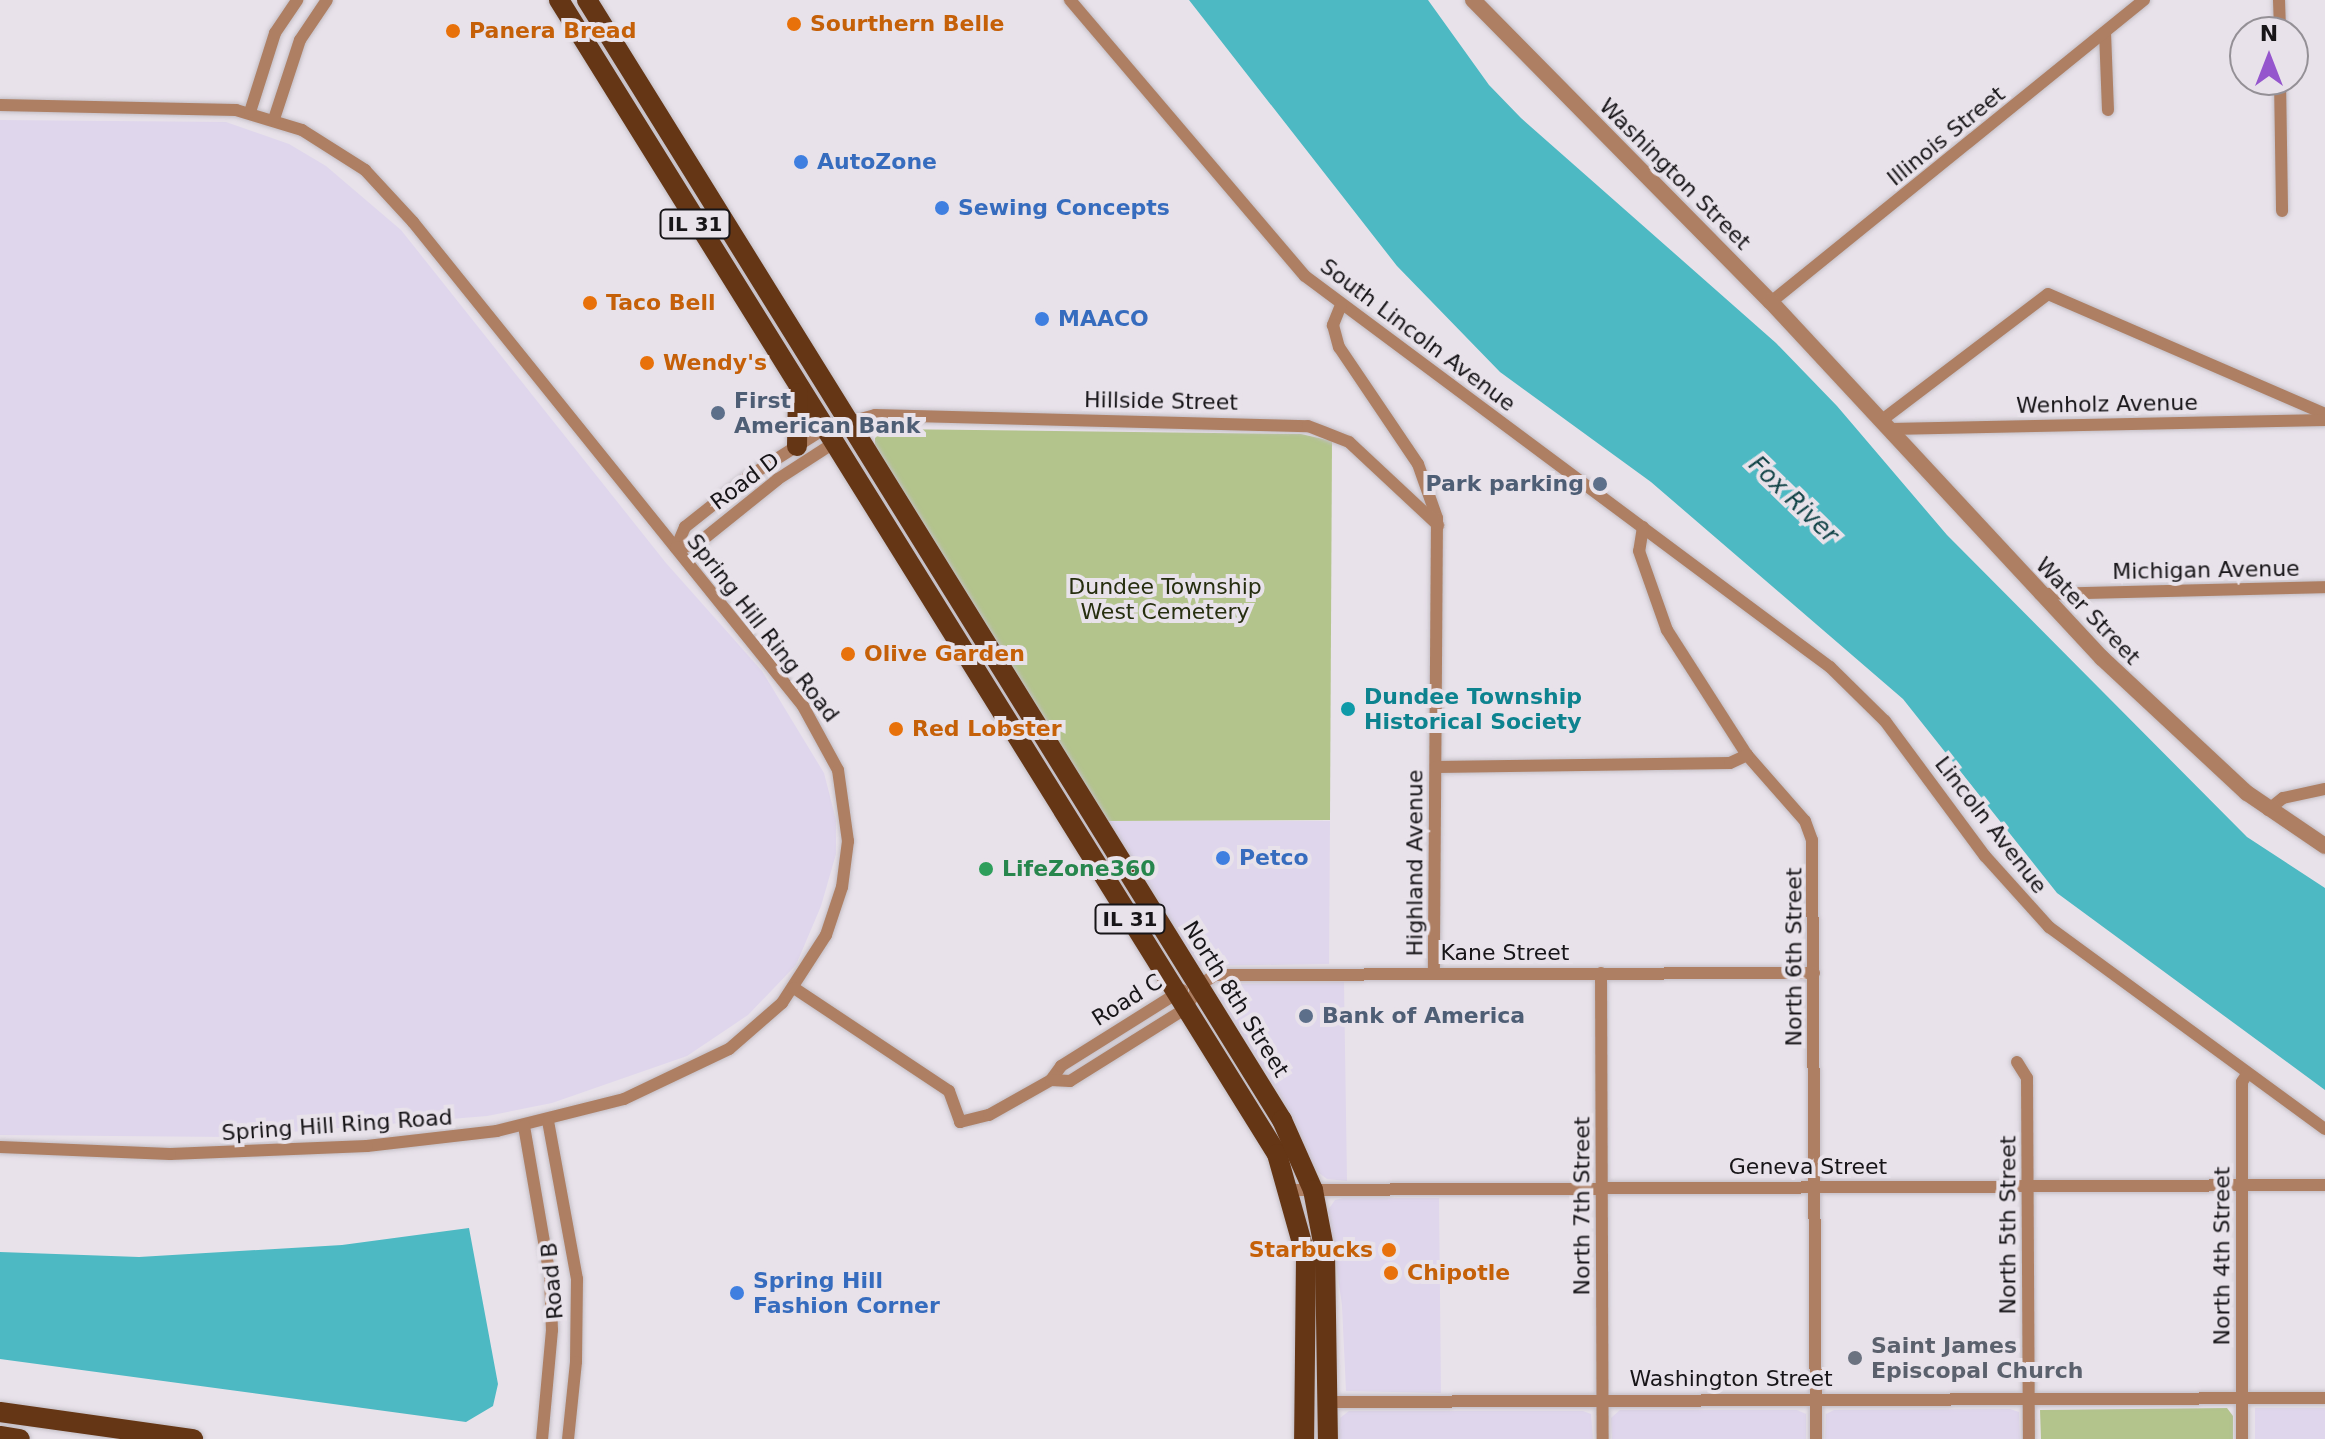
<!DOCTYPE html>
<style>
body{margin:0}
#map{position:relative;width:2325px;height:1439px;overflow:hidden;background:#e8e2ea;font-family:"DejaVu Sans",sans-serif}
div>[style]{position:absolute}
.commercial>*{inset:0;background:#dfd6ec;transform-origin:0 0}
.green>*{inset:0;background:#b3c48c}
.water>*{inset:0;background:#4db9c3}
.roads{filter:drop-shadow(0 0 2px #c2bdc4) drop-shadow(0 0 2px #c2bdc4)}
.minor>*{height:12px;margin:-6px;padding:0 6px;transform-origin:6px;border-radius:6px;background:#ae7f63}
.tertiary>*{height:16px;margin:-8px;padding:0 8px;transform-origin:8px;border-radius:8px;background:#ae7f63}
.primary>*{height:20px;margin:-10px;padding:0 10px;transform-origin:10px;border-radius:10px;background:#653615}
.dots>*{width:22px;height:22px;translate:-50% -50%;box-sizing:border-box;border:4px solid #e8e2ea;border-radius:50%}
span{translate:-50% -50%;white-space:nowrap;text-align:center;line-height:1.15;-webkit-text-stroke:8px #e8e2ea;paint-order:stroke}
.shield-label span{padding:2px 6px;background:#e8e2ea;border:2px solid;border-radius:6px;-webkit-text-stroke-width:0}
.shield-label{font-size:20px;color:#171518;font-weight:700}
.food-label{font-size:22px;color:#c56008;font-weight:700}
.left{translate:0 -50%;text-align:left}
.right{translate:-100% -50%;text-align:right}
.street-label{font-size:22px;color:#171518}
.shop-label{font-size:22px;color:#366cbe;font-weight:700}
.service-label{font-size:22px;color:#4e5e75;font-weight:700}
.park-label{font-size:22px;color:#262e0f}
.culture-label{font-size:22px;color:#0d838f;font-weight:700}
.leisure-label{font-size:22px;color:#27864d;font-weight:700}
.worship-label{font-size:22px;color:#5b616d;font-weight:700}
.water-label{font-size:24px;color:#144549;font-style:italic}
.north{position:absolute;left:2229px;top:16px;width:80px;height:80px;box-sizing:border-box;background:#e8e2ea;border:2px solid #949096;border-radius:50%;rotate:0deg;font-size:22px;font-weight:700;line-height:32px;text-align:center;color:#171518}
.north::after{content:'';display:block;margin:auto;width:28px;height:36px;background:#9556cd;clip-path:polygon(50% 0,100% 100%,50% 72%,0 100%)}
</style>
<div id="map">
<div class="commercial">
<i style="clip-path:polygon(0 120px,226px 122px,289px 144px,326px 166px,401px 230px,666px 563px,762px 671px,824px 773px,836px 820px,836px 854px,821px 906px,796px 965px,748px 1015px,687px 1056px,552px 1103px,487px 1116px,230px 1137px,0 1135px)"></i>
<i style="clip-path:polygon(1107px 821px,1330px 821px,1329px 964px,1197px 966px)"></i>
<i style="clip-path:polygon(1344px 982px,1347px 1181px,1327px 1179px,1315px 1170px,1282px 1099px,1218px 995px,1225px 984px)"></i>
<i style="clip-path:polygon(1343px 1198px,1439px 1198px,1441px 1393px,1346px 1391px,1342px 1305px,1328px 1210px,1335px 1200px)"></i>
<i style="left:2325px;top:1408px;width:31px;height:70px;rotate:90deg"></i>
<i style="clip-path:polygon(2010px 1409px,2019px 1412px,2020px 1439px,1825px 1439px,1826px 1414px,1834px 1410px)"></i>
<i style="clip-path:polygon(1620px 1410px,1797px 1410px,1806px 1414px,1806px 1439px,1612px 1439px,1611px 1418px)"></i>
<i style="clip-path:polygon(1349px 1411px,1583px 1411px,1591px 1414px,1593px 1439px,1338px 1439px,1340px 1418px)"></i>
</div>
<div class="green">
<i style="clip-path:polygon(886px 429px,1301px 434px,1332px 441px,1330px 820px,1106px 821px,875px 446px,875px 438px)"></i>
<i style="clip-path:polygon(2227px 1408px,2233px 1416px,2233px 1439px,2041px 1439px,2040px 1410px)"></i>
</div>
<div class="water">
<i style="clip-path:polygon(1189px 0,1428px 0,1489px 85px,1521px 118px,1776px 343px,1837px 406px,1947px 535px,2247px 837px,2325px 888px,2325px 1090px,2057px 893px,1903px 699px,1651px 482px,1500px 372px,1397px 266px)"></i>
<i style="clip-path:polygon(469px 1228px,498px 1384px,493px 1406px,466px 1422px,0 1359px,0 1252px,139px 1257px,342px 1245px)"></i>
</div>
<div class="roads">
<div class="minor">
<i style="left:1070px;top:0;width:362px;rotate:49.6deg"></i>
<i style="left:1305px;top:276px;width:655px;rotate:36.68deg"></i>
<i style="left:1830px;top:667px;width:77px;rotate:44.5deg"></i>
<i style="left:1885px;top:721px;width:168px;rotate:53.5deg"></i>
<i style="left:1985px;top:856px;width:96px;rotate:48deg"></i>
<i style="left:2049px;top:927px;width:342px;rotate:36.2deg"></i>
<i style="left:2279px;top:0;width:32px;rotate:88deg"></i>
<i style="left:2105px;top:32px;width:78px;rotate:87.8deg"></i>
<i style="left:2280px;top:80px;width:131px;rotate:89.1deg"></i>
<i style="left:0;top:105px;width:236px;rotate:1.2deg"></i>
<i style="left:236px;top:110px;width:69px;rotate:16.9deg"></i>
<i style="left:302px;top:130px;width:75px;rotate:32.4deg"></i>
<i style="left:365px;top:170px;width:71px;rotate:47.3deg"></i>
<i style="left:413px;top:222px;width:622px;rotate:51.14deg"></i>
<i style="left:803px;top:706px;width:73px;rotate:61.3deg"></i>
<i style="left:838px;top:770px;width:72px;rotate:82deg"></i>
<i style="left:848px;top:841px;width:46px;rotate:97.4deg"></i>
<i style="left:842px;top:887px;width:51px;rotate:108.4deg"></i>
<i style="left:826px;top:935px;width:81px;rotate:122.9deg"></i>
<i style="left:782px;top:1003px;width:70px;rotate:139deg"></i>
<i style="left:729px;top:1049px;width:116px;rotate:154.5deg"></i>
<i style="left:624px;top:1099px;width:131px;rotate:165.9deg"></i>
<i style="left:497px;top:1131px;width:131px;rotate:173.4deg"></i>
<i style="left:367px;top:1146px;width:197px;rotate:177.7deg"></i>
<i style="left:170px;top:1154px;width:170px;rotate:-177.6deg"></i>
<i style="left:250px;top:112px;width:83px;rotate:-72.4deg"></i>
<i style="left:275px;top:33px;width:40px;rotate:-56deg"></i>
<i style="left:274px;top:119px;width:83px;rotate:-71.8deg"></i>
<i style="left:300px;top:40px;width:48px;rotate:-56deg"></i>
<i style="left:1771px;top:302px;width:480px;rotate:-39deg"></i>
<i style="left:1341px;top:305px;width:22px;rotate:112deg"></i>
<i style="left:1333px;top:325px;width:23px;rotate:75deg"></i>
<i style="left:1339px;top:347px;width:141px;rotate:56deg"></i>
<i style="left:1418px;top:464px;width:57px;rotate:70.6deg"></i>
<i style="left:1437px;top:518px;width:455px;rotate:90.4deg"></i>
<i style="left:1882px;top:420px;width:208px;rotate:-37.2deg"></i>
<i style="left:2048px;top:294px;width:302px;rotate:23.4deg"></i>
<i style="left:1890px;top:429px;width:435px;rotate:-1.2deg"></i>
<i style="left:1643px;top:527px;width:24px;rotate:99deg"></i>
<i style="left:1639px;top:551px;width:84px;rotate:70.5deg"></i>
<i style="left:1667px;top:630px;width:148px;rotate:57.4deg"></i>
<i style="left:1747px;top:755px;width:88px;rotate:48.7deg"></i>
<i style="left:1805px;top:821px;width:20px;rotate:70deg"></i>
<i style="left:1812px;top:840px;width:599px;rotate:89.62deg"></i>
<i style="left:676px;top:548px;width:23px;rotate:-67deg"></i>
<i style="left:685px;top:527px;width:80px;rotate:-38.4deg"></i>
<i style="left:748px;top:477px;width:90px;rotate:-32.3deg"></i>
<i style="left:824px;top:429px;width:53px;rotate:-15.4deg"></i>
<i style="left:875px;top:415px;width:433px;rotate:1.5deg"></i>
<i style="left:1308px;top:426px;width:44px;rotate:21.3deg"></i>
<i style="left:1349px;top:442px;width:122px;rotate:43deg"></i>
<i style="left:676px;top:548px;width:20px;rotate:-9deg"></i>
<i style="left:696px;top:545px;width:105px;rotate:-38.8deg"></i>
<i style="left:778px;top:479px;width:70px;rotate:-32.8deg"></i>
<i style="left:2040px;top:594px;width:285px;rotate:-1.4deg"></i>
<i style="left:1436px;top:767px;width:294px;rotate:-0.8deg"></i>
<i style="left:1730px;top:763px;width:19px;rotate:-25deg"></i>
<i style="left:2268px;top:810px;width:19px;rotate:-39deg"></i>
<i style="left:2283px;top:798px;width:43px;rotate:-12.1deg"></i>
<i style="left:1601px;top:973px;width:466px;rotate:89.8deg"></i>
<i style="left:794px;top:988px;width:186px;rotate:33.6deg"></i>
<i style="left:949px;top:1091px;width:33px;rotate:70deg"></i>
<i style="left:960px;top:1122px;width:30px;rotate:-14deg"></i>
<i style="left:989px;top:1115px;width:71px;rotate:-29.4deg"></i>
<i style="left:1051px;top:1080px;width:17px;rotate:-54deg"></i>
<i style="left:1061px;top:1066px;width:143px;rotate:-32.1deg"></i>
<i style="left:2017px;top:1062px;width:19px;rotate:58deg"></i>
<i style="left:2027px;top:1078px;width:361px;rotate:89.7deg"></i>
<i style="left:1051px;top:1080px;width:19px;rotate:3deg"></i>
<i style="left:1070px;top:1081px;width:136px;rotate:-32.1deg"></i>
<i style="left:1185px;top:1009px;width:28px;rotate:-58deg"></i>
<i style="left:1200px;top:985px;width:18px;rotate:-34deg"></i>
<i style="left:1215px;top:975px;width:599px;rotate:-0.19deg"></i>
<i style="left:548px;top:1121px;width:161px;rotate:79.6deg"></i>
<i style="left:577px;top:1279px;width:83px;rotate:90.7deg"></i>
<i style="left:576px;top:1362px;width:77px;rotate:95.9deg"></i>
<i style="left:524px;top:1126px;width:152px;rotate:80.2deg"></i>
<i style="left:550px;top:1276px;width:54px;rotate:87.9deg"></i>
<i style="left:552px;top:1330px;width:109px;rotate:95.2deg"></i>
<i style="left:1290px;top:1190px;width:1035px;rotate:-0.28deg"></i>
<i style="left:1329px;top:1402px;width:996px;rotate:-0.23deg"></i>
<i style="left:2242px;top:1439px;width:357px;rotate:-90deg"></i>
<i style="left:2242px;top:1082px;width:9px;rotate:-58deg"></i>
</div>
<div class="tertiary">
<i style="left:1473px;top:0;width:424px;rotate:45.4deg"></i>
<i style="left:1771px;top:302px;width:486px;rotate:47.1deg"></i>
<i style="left:2102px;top:658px;width:198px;rotate:43deg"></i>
<i style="left:2247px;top:793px;width:94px;rotate:34.2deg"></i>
</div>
<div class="primary">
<i style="left:559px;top:0;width:1359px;rotate:58.11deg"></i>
<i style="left:1277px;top:1154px;width:107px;rotate:74.3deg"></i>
<i style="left:1306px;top:1257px;width:182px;rotate:90.6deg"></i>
<i style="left:587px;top:0;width:1318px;rotate:58.18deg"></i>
<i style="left:1282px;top:1120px;width:77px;rotate:66.1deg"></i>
<i style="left:1313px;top:1190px;width:64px;rotate:79.2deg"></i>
<i style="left:1325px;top:1253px;width:186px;rotate:89.1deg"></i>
<i style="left:797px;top:446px;width:53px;rotate:-88.9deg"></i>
<i style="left:0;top:1412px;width:195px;rotate:8deg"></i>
<i style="left:0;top:1436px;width:20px;rotate:9deg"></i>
</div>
</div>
<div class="dots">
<i style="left:794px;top:24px;background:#e8710a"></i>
<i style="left:453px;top:31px;background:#e8710a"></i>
<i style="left:801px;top:162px;background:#3f7fe0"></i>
<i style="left:942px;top:208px;background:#3f7fe0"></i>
<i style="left:590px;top:303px;background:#e8710a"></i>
<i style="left:1042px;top:319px;background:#3f7fe0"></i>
<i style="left:647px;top:363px;background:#e8710a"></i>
<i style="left:718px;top:413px;background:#5c6f8a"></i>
<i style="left:1600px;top:484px;background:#5c6f8a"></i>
<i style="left:848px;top:654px;background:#e8710a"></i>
<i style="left:1348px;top:709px;background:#0f9aa8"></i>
<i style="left:896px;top:729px;background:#e8710a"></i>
<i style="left:1223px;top:858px;background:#3f7fe0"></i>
<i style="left:986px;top:869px;background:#2e9e5b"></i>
<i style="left:1306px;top:1016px;background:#5c6f8a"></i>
<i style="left:1389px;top:1250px;background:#e8710a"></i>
<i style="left:1391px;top:1273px;background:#e8710a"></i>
<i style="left:737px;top:1293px;background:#3f7fe0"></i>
<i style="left:1855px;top:1358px;background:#6b7280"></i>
</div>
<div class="shield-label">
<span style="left:695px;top:224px">IL 31</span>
<span style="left:1130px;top:919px">IL 31</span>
</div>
<div class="food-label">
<span class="left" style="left:810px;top:24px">Sourthern Belle</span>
<span class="left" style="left:469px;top:31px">Panera Bread</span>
<span class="left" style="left:606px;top:303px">Taco Bell</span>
<span class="left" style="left:663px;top:363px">Wendy's</span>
<span class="left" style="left:864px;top:654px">Olive Garden</span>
<span class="left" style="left:912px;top:729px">Red Lobster</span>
<span class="right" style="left:1373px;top:1250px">Starbucks</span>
<span class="left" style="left:1407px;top:1273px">Chipotle</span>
</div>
<div class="street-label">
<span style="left:1946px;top:136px;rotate:-39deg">Illinois Street</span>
<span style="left:1675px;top:174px;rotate:45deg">Washington Street</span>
<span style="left:1418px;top:335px;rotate:37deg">South Lincoln Avenue</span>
<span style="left:1161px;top:401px;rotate:1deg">Hillside Street</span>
<span style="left:2107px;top:404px;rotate:-1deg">Wenholz Avenue</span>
<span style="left:745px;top:481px;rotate:-37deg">Road D</span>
<span style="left:2206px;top:570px;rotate:-1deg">Michigan Avenue</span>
<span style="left:2088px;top:611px;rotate:46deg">Water Street</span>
<span style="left:763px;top:628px;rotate:52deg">Spring Hill Ring Road</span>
<span style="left:1991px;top:825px;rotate:52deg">Lincoln Avenue</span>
<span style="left:1415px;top:863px;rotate:-90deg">Highland Avenue</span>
<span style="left:1505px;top:953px">Kane Street</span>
<span style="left:1794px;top:957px;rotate:-90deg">North 6th Street</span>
<span style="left:1236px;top:999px;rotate:58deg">North 8th Street</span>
<span style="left:1127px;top:1000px;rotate:-32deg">Road C</span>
<span style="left:337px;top:1125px;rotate:-4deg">Spring Hill Ring Road</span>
<span style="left:1808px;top:1167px">Geneva Street</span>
<span style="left:1582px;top:1206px;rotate:-90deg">North 7th Street</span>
<span style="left:2008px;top:1225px;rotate:-90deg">North 5th Street</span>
<span style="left:2222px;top:1256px;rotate:-90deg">North 4th Street</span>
<span style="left:552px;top:1281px;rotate:-95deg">Road B</span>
<span style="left:1731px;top:1379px">Washington Street</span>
</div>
<div class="shop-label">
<span class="left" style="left:817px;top:162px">AutoZone</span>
<span class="left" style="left:958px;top:208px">Sewing Concepts</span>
<span class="left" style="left:1058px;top:319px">MAACO</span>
<span class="left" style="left:1239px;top:858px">Petco</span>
<span class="left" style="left:753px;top:1293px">Spring Hill<br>Fashion Corner</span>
</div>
<div class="service-label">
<span class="left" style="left:734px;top:413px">First<br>American Bank</span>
<span class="right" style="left:1584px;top:484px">Park parking</span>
<span class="left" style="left:1322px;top:1016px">Bank of America</span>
</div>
<div class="park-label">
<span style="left:1165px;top:599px">Dundee Township<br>West Cemetery</span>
</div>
<div class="culture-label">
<span class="left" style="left:1364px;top:709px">Dundee Township<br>Historical Society</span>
</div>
<div class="leisure-label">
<span class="left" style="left:1002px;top:869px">LifeZone360</span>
</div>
<div class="worship-label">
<span class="left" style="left:1871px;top:1358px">Saint James<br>Episcopal Church</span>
</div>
<div class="water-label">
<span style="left:1793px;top:500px;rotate:44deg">Fox River</span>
</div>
<div class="north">N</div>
</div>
